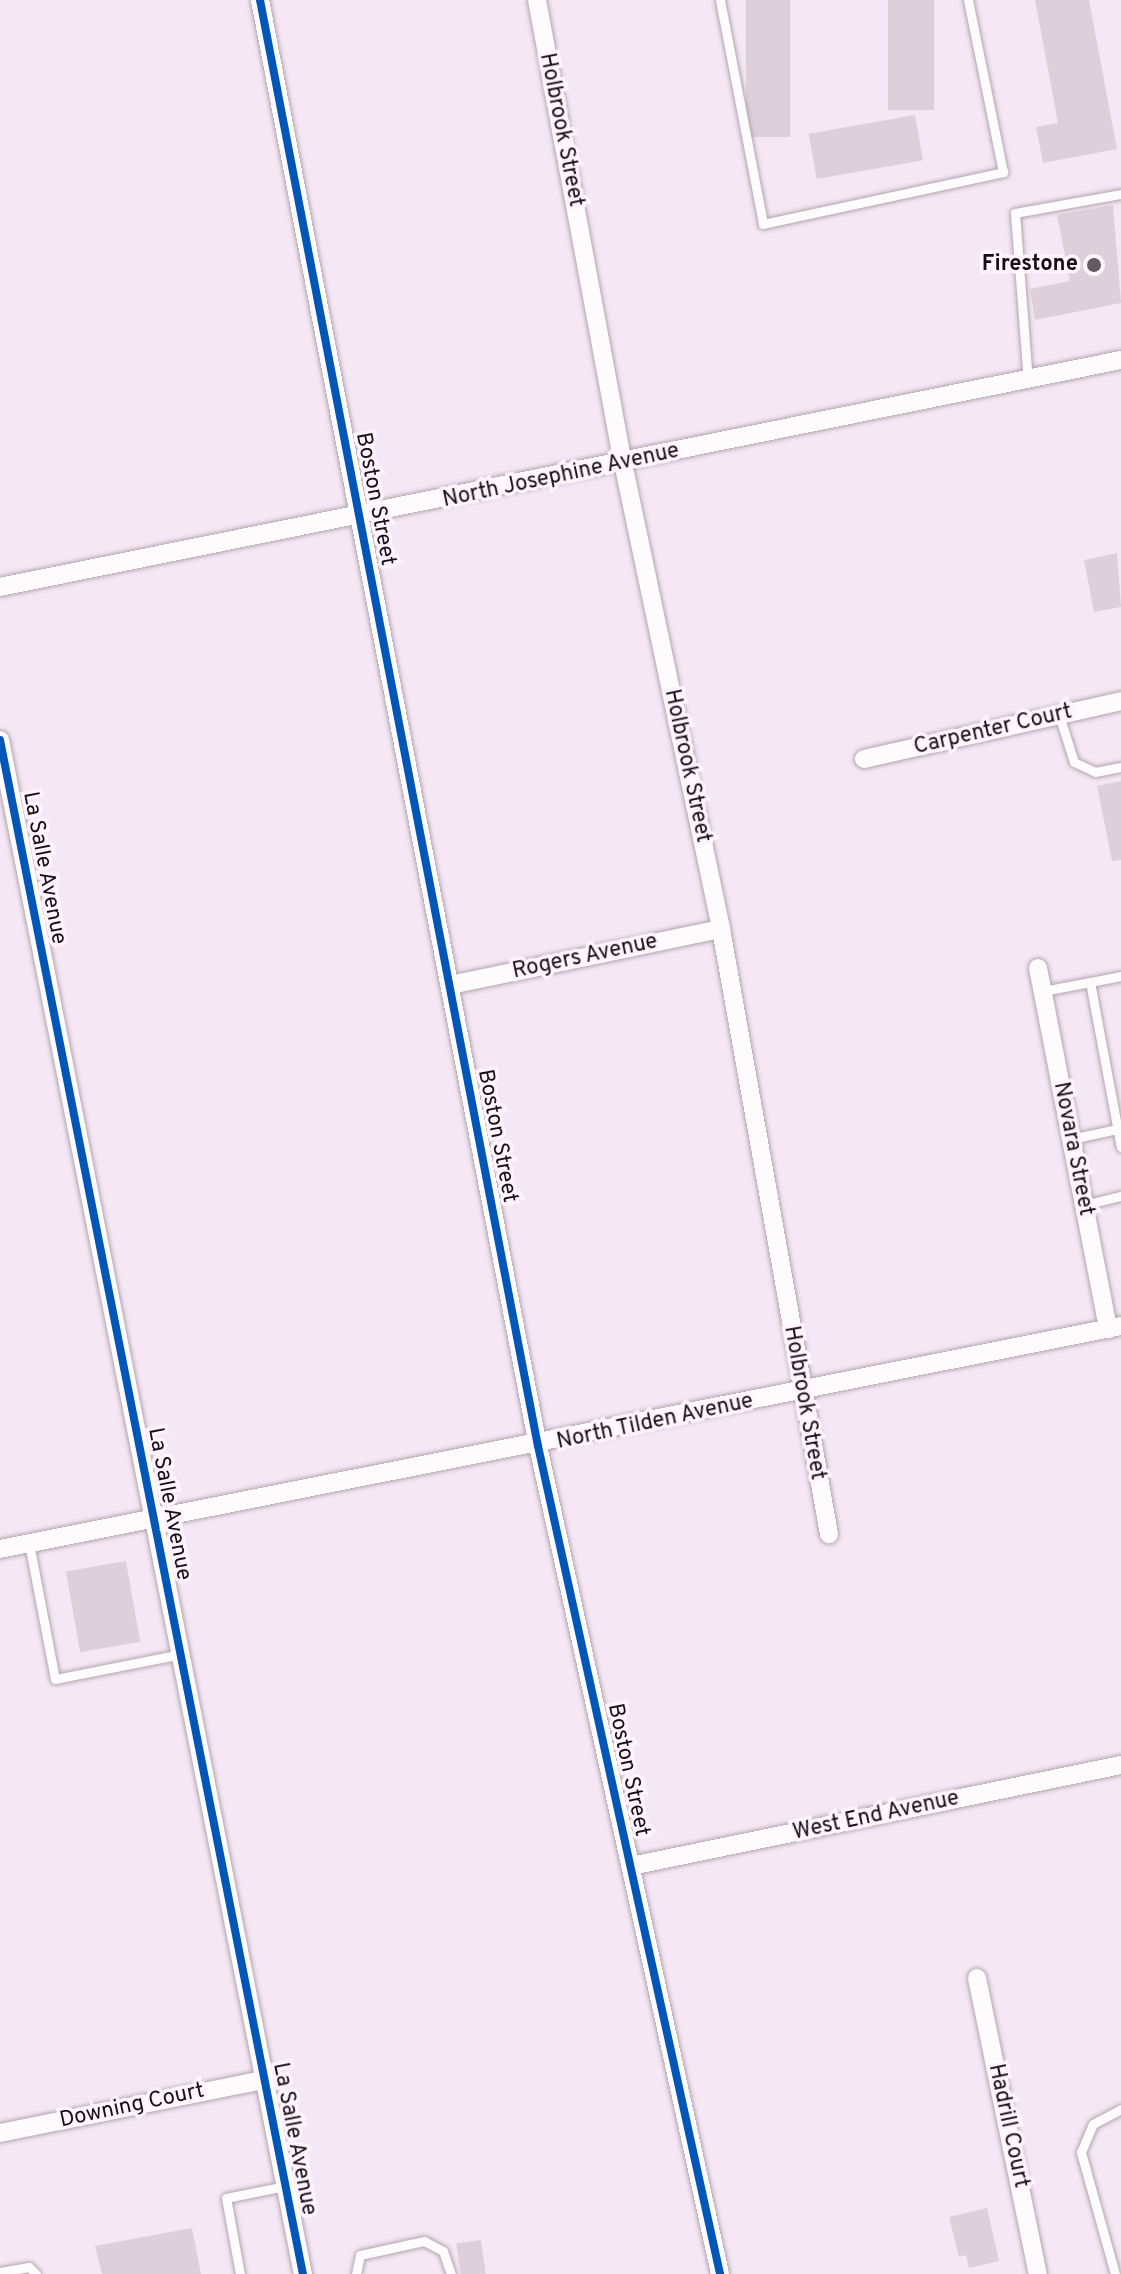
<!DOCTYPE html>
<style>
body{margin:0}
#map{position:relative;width:1121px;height:2274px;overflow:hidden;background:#f6e7f4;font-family:Overpass,sans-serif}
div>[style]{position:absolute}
.building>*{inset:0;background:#ded0da;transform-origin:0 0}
.roads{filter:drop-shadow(0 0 2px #b1a6b0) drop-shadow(0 0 2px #b1a6b0)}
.lane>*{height:9px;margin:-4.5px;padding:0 4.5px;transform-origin:4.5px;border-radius:4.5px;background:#fefbfd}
.street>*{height:18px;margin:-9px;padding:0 9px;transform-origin:9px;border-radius:9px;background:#fefbfd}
.cycleway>*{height:8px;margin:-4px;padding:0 4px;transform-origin:4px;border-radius:4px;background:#0057b8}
.dots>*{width:22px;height:22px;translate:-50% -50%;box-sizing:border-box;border:4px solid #fff4fe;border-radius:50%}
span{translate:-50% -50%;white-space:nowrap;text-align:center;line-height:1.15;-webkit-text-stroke:7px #fff4fe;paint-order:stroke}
.street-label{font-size:22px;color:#160e16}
.poi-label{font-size:22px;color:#160e16;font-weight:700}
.right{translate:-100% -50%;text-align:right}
</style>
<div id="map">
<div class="building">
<i style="left:746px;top:0;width:44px;height:137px"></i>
<i style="left:888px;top:0;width:46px;height:110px"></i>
<i style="clip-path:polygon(1035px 0,1089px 0,1117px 149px,1043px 163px,1036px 127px,1058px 123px)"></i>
<i style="left:915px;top:115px;width:46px;height:108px;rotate:80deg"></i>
<i style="clip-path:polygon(1113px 205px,1121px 303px,1035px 320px,1030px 289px,1070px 281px,1057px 215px)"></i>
<i style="clip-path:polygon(1117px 553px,1121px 607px,1094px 612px,1084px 560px)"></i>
<i style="clip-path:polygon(1121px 781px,1121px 860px,1112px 861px,1097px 786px)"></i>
<i style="left:126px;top:1561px;width:82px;height:61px;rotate:80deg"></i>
<i style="clip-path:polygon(987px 2208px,999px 2261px,969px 2268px,966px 2255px,959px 2257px,949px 2217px)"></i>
<i style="clip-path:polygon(192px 2228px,201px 2274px,102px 2274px,95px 2246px)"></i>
<i style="left:481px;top:2240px;width:34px;height:25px;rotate:82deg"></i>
</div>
<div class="roads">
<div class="lane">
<i style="left:720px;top:0;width:228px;rotate:79.1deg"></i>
<i style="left:763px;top:224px;width:246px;rotate:-12.2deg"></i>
<i style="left:1003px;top:172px;width:176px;rotate:-101.5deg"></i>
<i style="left:1028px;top:382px;width:169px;rotate:-94.4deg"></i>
<i style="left:1015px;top:213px;width:108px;rotate:-10.2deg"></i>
<i style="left:1059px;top:715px;width:49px;rotate:72.3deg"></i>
<i style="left:1074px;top:762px;width:23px;rotate:25deg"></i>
<i style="left:1095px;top:772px;width:26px;rotate:-11deg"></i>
<i style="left:1121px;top:976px;width:32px;rotate:169deg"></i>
<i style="left:1090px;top:982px;width:168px;rotate:79.4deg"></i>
<i style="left:1043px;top:991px;width:48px;rotate:-10.8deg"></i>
<i style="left:1071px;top:1139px;width:47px;rotate:-12.3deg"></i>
<i style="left:1084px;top:1205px;width:38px;rotate:-14deg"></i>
<i style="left:29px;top:1543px;width:138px;rotate:79.2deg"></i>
<i style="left:55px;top:1679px;width:128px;rotate:-11.2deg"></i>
<i style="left:0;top:2272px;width:29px;rotate:-10deg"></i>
<i style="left:29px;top:2267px;width:10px;rotate:45deg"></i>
<i style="left:240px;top:2274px;width:77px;rotate:-100.4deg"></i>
<i style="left:226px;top:2198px;width:60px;rotate:-11.5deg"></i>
<i style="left:356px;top:2274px;width:19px;rotate:-78deg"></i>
<i style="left:360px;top:2255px;width:66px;rotate:-12.3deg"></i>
<i style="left:424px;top:2241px;width:21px;rotate:28deg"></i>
<i style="left:443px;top:2251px;width:24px;rotate:71deg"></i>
<i style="left:1115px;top:2274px;width:127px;rotate:-105.6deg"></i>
<i style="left:1081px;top:2152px;width:30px;rotate:-67deg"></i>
<i style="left:1093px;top:2124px;width:32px;rotate:-28deg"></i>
</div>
<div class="street">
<i style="left:260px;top:0;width:1472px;rotate:79.12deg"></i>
<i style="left:538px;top:1446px;width:848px;rotate:77.6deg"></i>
<i style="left:537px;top:0;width:471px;rotate:79.5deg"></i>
<i style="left:623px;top:463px;width:476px;rotate:78.1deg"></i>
<i style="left:721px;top:929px;width:615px;rotate:79.88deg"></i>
<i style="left:0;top:587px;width:1144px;rotate:-11.45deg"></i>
<i style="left:0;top:740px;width:1564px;rotate:78.83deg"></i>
<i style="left:864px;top:759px;width:263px;rotate:-12.7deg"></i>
<i style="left:1038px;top:968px;width:368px;rotate:79deg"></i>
<i style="left:450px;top:985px;width:277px;rotate:-11.7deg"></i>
<i style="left:0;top:1549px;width:1143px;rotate:-11.25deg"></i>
<i style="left:631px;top:1866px;width:500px;rotate:-11.65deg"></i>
<i style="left:977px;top:1978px;width:302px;rotate:78.4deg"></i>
<i style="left:0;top:2133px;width:269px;rotate:-11.4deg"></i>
</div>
</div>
<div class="cycleway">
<i style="left:260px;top:0;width:1472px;rotate:79.12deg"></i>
<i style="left:538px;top:1446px;width:848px;rotate:77.6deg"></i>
<i style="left:0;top:740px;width:1564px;rotate:78.83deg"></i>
</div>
<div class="dots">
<i style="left:1094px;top:265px;background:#645a64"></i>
</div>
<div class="street-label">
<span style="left:561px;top:130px;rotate:79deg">Holbrook Street</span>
<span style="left:561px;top:476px;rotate:-12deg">North Josephine Avenue</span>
<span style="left:375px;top:499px;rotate:79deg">Boston Street</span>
<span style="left:993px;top:730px;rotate:-13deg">Carpenter Court</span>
<span style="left:687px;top:766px;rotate:78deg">Holbrook Street</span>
<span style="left:44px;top:868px;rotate:79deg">La Salle Avenue</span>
<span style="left:585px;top:957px;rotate:-12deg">Rogers Avenue</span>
<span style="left:497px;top:1136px;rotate:79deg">Boston Street</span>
<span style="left:1073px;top:1149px;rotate:79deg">Novara Street</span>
<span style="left:804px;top:1403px;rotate:80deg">Holbrook Street</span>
<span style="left:655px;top:1422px;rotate:-12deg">North Tilden Avenue</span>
<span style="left:169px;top:1504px;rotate:79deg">La Salle Avenue</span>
<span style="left:628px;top:1770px;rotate:78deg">Boston Street</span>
<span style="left:876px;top:1816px;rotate:-12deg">West End Avenue</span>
<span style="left:132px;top:2106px;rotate:-12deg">Downing Court</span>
<span style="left:1008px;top:2126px;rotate:78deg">Hadrill Court</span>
<span style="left:294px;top:2139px;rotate:79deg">La Salle Avenue</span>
</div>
<div class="poi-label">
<span class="right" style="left:1078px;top:265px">Firestone</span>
</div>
</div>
